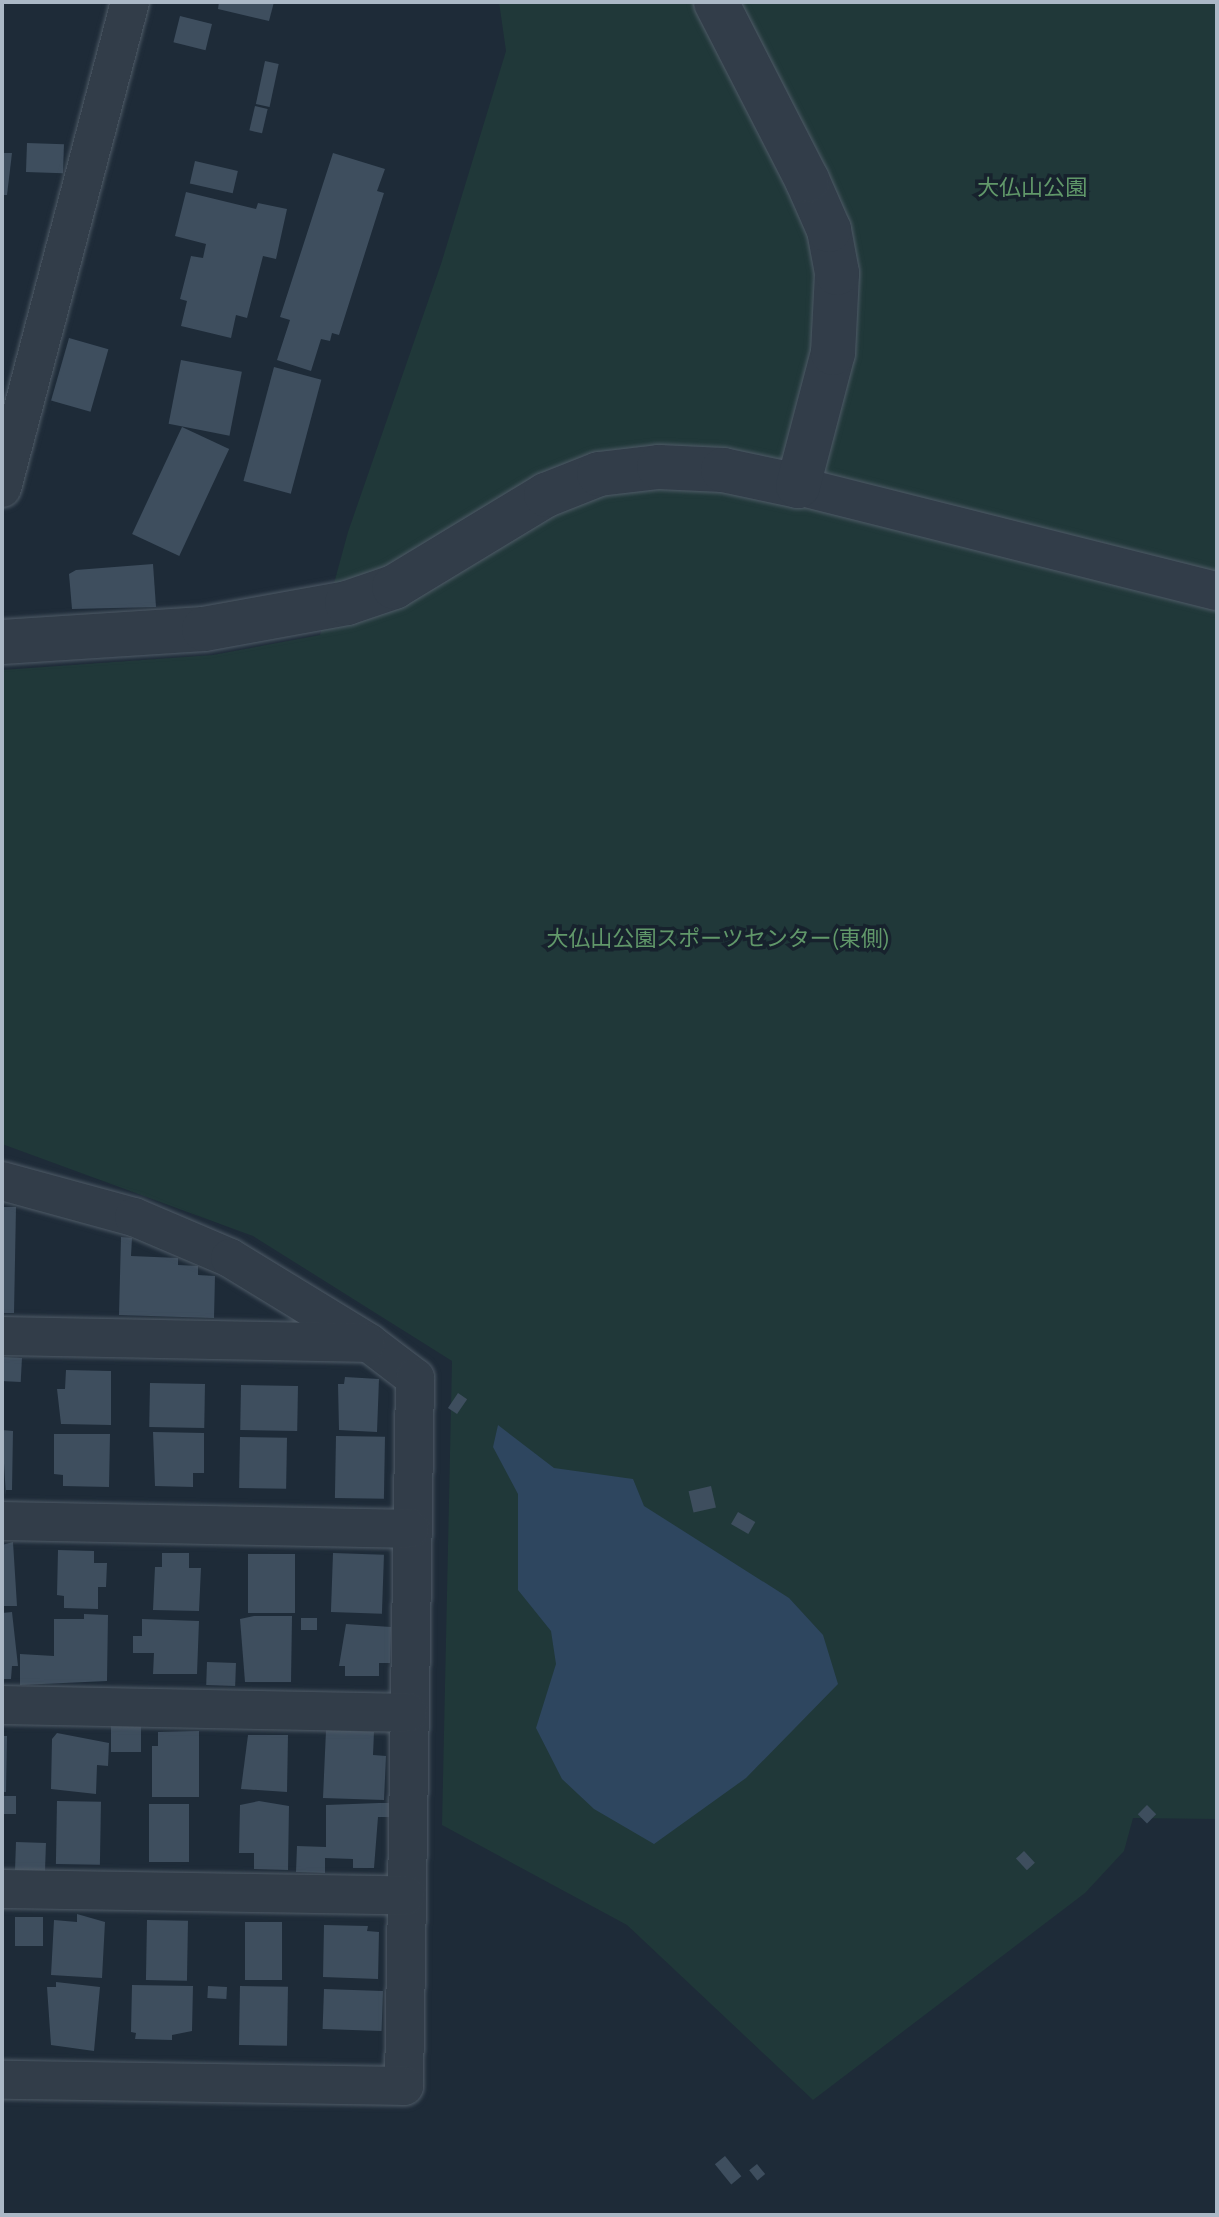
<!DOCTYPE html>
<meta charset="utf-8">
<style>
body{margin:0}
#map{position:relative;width:1219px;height:2217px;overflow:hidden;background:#1e2b38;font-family:Ubuntu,"Noto Sans JP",sans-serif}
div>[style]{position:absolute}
.green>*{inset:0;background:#203839}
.water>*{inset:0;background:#2e465f}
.building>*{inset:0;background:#3e4e5e;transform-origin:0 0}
.roads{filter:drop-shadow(0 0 2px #4f5b67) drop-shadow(0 0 2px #4f5b67)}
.minor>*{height:38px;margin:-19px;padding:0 19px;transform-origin:19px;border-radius:19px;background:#323d49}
.tertiary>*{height:44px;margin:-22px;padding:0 22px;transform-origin:22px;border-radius:22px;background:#323d49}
span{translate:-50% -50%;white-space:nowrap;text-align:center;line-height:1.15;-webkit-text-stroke:7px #17222d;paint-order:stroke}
.park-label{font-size:22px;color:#61986a}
.frame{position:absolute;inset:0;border:4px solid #abb8c6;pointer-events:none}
</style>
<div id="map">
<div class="green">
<i style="clip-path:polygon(499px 2px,1217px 2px,1217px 1819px,1133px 1818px,1124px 1851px,1085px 1893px,813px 2100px,627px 1925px,442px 1825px,452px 1361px,253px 1236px,2px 1144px,2px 670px,213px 655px,320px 635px,348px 532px,441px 264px,506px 51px)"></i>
</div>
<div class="water">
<i style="clip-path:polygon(498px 1425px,554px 1468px,633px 1479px,644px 1506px,789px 1598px,823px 1635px,838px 1684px,746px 1778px,654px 1844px,594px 1809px,562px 1779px,536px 1728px,556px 1664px,551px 1631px,518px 1590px,518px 1494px,493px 1447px)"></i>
</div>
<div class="building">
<i style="clip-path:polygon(219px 2px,274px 2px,269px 21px,218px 9px)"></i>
<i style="left:180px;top:16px;width:33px;height:27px;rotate:14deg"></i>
<i style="left:265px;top:61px;width:14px;height:44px;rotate:12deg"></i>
<i style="left:255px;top:106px;width:13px;height:25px;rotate:13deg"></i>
<i style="left:27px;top:143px;width:37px;height:29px;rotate:2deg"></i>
<i style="clip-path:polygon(2px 153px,12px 153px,7px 195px,2px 195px)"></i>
<i style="clip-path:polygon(333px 153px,385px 169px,377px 191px,384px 193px,339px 335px,332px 333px,330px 341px,321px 339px,311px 371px,277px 360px,290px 320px,280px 317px)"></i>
<i style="left:195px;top:161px;width:44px;height:23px;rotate:13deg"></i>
<i style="clip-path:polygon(186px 192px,256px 209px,258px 203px,287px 209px,276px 259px,263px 256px,247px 318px,236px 315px,231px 338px,181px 326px,187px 301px,180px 299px,191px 256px,203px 258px,206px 244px,175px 236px)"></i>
<i style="left:69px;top:338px;width:41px;height:65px;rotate:16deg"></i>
<i style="left:181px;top:360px;width:62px;height:65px;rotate:11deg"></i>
<i style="left:274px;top:367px;width:49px;height:118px;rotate:15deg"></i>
<i style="left:182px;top:427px;width:52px;height:118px;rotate:25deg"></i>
<i style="clip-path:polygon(153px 564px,156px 607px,72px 609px,69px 574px,76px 570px)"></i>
<i style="clip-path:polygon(2px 1207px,16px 1207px,14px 1313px,2px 1313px)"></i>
<i style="clip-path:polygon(121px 1237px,132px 1238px,131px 1256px,178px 1258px,178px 1265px,198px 1266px,198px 1275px,215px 1276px,214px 1318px,119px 1315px)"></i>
<i style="left:2px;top:1357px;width:20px;height:24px;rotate:3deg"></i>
<i style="clip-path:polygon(66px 1370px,111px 1371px,111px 1425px,61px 1424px,57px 1389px,65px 1389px)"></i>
<i style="clip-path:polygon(345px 1377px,379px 1379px,377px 1432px,339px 1430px,338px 1384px,344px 1384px)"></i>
<i style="left:150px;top:1383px;width:55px;height:44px;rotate:1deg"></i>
<i style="left:241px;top:1385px;width:57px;height:45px;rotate:1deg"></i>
<i style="left:458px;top:1393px;width:11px;height:18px;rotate:34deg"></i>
<i style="clip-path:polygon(2px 1430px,13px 1431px,12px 1490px,6px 1490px,6px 1497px)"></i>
<i style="clip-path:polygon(153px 1432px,204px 1433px,204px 1473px,193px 1473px,193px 1487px,155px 1486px)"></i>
<i style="clip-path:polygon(54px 1434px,110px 1434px,109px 1487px,63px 1486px,63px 1475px,54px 1474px)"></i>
<i style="left:336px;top:1436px;width:49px;height:62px;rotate:1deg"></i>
<i style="left:240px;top:1437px;width:47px;height:51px;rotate:1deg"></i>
<i style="left:711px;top:1486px;width:22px;height:23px;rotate:77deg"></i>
<i style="left:738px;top:1512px;width:20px;height:14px;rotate:30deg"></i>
<i style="clip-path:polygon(13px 1542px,17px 1606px,2px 1606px,2px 1545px)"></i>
<i style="clip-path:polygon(58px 1550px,94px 1551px,94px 1563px,107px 1563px,106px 1587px,98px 1587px,98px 1609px,64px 1608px,64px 1596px,57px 1595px)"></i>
<i style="clip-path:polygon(162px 1553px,189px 1553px,189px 1568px,201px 1568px,199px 1611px,153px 1610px,155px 1567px,162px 1567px)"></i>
<i style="left:333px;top:1553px;width:51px;height:59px;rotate:2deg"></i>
<i style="left:248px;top:1554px;width:47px;height:59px"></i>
<i style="clip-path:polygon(12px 1612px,18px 1666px,12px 1666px,11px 1679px,2px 1679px,2px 1613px)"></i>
<i style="clip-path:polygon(84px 1614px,108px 1615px,107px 1681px,20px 1685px,20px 1654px,54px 1656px,54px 1619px,84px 1619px)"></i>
<i style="clip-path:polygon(254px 1616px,292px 1616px,291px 1682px,245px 1682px,240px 1619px)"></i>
<i style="left:301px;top:1618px;width:16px;height:12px"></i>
<i style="clip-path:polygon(142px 1619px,199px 1621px,197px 1674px,153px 1674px,154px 1653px,133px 1653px,133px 1636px,142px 1636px)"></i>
<i style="clip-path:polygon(346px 1624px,391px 1627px,390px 1663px,379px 1663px,379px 1676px,345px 1676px,345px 1666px,339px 1666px)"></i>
<i style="left:207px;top:1662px;width:29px;height:23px;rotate:2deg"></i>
<i style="left:111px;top:1726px;width:30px;height:26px"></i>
<i style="clip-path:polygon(326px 1730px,374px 1732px,373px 1755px,386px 1756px,384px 1800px,323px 1798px)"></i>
<i style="clip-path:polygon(199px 1731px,199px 1797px,152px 1797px,152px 1746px,158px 1746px,158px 1732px)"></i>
<i style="clip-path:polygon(57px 1733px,109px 1743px,108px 1766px,97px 1765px,96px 1794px,51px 1789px,52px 1739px)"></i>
<i style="clip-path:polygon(248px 1735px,288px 1735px,287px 1792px,241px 1789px)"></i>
<i style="clip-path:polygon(2px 1736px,7px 1736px,6px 1792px,2px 1792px)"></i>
<i style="left:2px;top:1796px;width:14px;height:18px"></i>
<i style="left:57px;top:1801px;width:44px;height:63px;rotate:1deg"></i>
<i style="clip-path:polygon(259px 1801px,289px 1806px,288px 1870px,254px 1869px,254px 1853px,239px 1853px,240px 1805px)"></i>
<i style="clip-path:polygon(379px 1803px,389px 1803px,389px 1817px,378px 1817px,374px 1868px,353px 1868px,353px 1859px,325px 1858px,325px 1873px,296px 1872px,297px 1846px,326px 1847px,326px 1805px)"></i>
<i style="left:149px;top:1804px;width:40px;height:58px"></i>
<i style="left:1147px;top:1805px;width:13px;height:13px;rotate:45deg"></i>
<i style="left:16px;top:1842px;width:30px;height:28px;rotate:2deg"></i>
<i style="left:1024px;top:1851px;width:16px;height:11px;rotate:47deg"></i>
<i style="clip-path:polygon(77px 1914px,105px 1922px,102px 1978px,51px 1975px,54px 1920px,77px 1922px)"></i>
<i style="left:15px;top:1917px;width:28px;height:29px"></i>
<i style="left:147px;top:1920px;width:41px;height:60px;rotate:1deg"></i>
<i style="left:245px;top:1922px;width:37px;height:58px"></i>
<i style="clip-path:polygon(324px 1925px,368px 1926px,367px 1931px,379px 1932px,378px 1979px,323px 1977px)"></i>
<i style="clip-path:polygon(56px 1982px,100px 1987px,94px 2051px,51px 2045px,47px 1987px,56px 1987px)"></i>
<i style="clip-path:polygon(132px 1985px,193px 1986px,192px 2031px,172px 2035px,172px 2040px,135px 2039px,136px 2033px,131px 2032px)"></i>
<i style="left:208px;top:1986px;width:19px;height:12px;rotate:3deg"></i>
<i style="left:240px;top:1986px;width:48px;height:59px;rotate:1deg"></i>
<i style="left:324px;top:1989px;width:59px;height:40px;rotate:2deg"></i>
<i style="left:725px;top:2156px;width:26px;height:13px;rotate:51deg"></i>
<i style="left:757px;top:2164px;width:13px;height:10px;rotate:51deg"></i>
</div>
<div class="roads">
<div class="minor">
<i style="left:798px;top:486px;width:432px;rotate:14.1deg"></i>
<i style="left:2px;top:488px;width:503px;rotate:-75.24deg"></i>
<i style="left:2px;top:1181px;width:137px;rotate:15.3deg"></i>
<i style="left:134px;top:1217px;width:104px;rotate:23.1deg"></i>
<i style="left:230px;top:1258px;width:163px;rotate:31.4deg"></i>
<i style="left:369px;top:1343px;width:58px;rotate:37.3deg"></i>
<i style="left:415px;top:1378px;width:708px;rotate:90.89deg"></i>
<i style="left:404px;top:2086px;width:402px;rotate:-179.1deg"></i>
<i style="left:2px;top:1336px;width:364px;rotate:1.1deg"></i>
<i style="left:2px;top:1521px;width:408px;rotate:1.1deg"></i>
<i style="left:2px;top:1705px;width:406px;rotate:1.1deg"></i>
<i style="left:2px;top:1889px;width:404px;rotate:0.9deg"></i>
</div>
<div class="tertiary">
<i style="left:2px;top:642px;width:202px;rotate:-3.7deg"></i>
<i style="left:204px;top:629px;width:145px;rotate:-10.3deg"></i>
<i style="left:347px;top:603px;width:50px;rotate:-18.8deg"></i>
<i style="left:394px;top:587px;width:178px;rotate:-31.2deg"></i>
<i style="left:546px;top:495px;width:57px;rotate:-21.6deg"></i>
<i style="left:599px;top:474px;width:60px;rotate:-6.7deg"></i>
<i style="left:659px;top:467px;width:64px;rotate:2.7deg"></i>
<i style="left:723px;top:470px;width:77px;rotate:12deg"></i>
<i style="left:798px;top:486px;width:138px;rotate:-75.3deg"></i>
<i style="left:833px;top:353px;width:80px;rotate:-87.1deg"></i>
<i style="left:837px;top:273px;width:44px;rotate:-100.5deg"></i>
<i style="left:829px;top:230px;width:55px;rotate:-113.7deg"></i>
<i style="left:807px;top:180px;width:200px;rotate:-117.1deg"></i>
</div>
</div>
<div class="park-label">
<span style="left:1032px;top:187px">大仏山公園</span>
<span style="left:718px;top:938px">大仏山公園スポーツセンター(東側)</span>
</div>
<div class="frame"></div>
</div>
